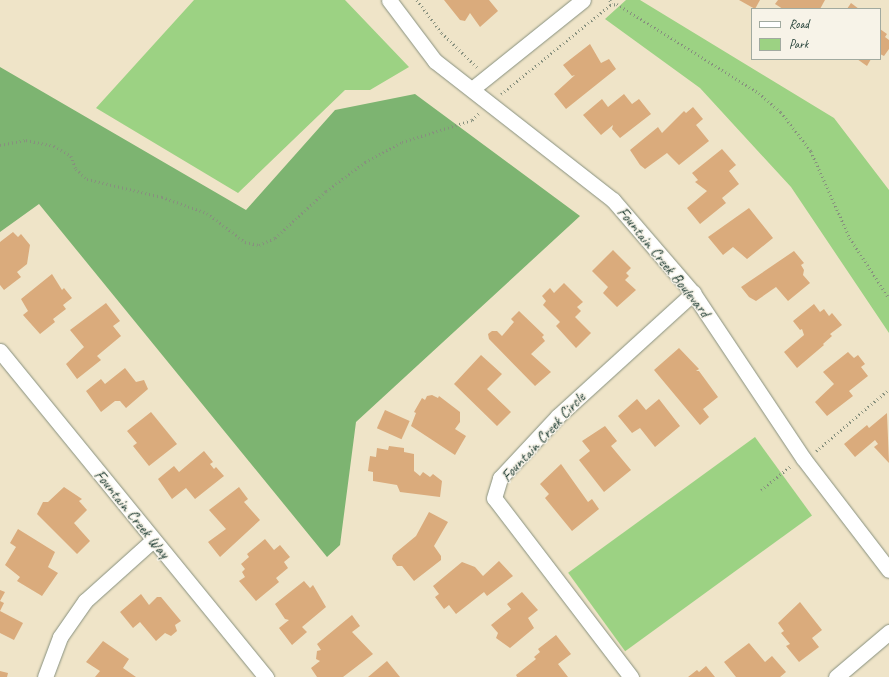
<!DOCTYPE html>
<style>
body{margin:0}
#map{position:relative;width:889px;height:677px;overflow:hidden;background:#efe4c8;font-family:Caveat,sans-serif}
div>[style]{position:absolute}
.green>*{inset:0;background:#9cd283;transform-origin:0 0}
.forest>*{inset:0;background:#7db471}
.building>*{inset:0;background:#daab7c;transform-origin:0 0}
.path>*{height:2.5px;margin-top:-1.25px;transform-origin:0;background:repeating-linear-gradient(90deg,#87907e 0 1px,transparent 0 4px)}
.roads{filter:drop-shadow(0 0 1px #87907e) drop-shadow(0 0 1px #87907e)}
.minor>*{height:15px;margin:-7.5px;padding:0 7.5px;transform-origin:7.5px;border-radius:7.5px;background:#fff}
span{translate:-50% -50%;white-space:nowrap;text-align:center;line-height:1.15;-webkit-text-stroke:3px #f7f3e8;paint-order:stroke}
.street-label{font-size:16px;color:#1f3d34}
.legend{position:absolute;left:751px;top:8px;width:130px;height:52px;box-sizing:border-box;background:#f7f3e8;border:1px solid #a1aaa0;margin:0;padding:5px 7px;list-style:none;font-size:12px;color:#1f3d34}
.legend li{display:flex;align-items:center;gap:8px;height:20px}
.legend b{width:20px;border:1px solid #a1aaa0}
</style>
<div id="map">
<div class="green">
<i style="clip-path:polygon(194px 0,345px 0,409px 67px,370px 90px,345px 90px,238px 193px,96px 108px)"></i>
<i style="clip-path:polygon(626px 0,640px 0,834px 118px,889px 190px,889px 333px,791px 187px,700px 88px,605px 19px)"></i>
<i style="left:755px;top:437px;width:97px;height:231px;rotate:54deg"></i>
</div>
<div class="forest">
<i style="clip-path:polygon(0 67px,246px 210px,335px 110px,415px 94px,580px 216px,356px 422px,340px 545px,327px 557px,39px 204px,0 232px)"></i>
</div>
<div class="building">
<i style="clip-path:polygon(444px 0,489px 0,498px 11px,480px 27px,470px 13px,465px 21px,460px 20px)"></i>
<i style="clip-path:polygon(739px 0,760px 0,755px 9px)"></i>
<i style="clip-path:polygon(778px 0,825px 0,820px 9px,783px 9px,775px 4px)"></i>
<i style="clip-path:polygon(851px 3px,859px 9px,847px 9px)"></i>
<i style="clip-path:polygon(880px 29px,887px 34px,885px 37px,889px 40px,889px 49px,884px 56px,880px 54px)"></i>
<i style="clip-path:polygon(590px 44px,601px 63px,609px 59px,616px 69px,566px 109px,554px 94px,575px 75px,572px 76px,563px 65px)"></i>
<i style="clip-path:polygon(857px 59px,871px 59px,867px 66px)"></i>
<i style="clip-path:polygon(624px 94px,632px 104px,639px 99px,651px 114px,620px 138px,612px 129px,613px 125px,601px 135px,583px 115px,602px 99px,608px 107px)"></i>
<i style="clip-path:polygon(693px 107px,703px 119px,696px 125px,709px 141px,679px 165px,667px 153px,645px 169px,640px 165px,630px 150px,658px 127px,662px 133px,684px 111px,686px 113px)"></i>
<i style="clip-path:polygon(722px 149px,736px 165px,729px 171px,739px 184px,722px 198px,726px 203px,700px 224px,687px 208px,707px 191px,695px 182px,698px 180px,692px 173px)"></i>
<i style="clip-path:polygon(749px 208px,773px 238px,747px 259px,733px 247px,723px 255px,708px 237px)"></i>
<i style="clip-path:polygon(13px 232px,18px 237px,21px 234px,30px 245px,27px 264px,17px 272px,21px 277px,4px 290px,0 285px,0 242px)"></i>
<i style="clip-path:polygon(613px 250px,631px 268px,626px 273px,629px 276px,625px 280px,636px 290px,617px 307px,603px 293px,608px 287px,592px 271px)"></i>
<i style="clip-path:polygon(794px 251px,804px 263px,801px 265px,804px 270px,803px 275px,810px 283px,788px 301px,776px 287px,756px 301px,749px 297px,741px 287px)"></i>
<i style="clip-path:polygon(52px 274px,62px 290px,64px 288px,72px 298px,63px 305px,66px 309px,53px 319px,55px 322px,40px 334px,23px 315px,28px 311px,21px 299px)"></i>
<i style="clip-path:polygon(564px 283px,583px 302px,577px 307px,581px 311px,575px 317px,591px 333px,576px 348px,556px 326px,560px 322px,543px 305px,546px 301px,542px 296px,550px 288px,554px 293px)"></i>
<i style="clip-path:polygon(106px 303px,120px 321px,113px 326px,121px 336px,97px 356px,101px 360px,77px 379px,66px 364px,84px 347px,70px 330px)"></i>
<i style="clip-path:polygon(814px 304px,820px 312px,824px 309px,829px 316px,832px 313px,842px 325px,830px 334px,832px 336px,823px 344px,824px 345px,797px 368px,784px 352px,804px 335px,802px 329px,800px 330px,793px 321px)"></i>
<i style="clip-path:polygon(519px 311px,544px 335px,542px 337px,545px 341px,531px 354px,551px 372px,535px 386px,489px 339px,488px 334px,492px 331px,497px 331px,502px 336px,514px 322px,511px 319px)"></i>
<i style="clip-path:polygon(679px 348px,699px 369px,696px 371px,699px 371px,718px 397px,703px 409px,709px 417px,700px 425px,654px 370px)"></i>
<i style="clip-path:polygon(848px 352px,854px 358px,858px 355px,865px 364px,861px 367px,868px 376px,849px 391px,853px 396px,827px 416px,815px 402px,834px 384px,823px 372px)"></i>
<i style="clip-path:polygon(481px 355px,502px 374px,487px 389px,511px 412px,497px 426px,454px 384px)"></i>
<i style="clip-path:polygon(125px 368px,136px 382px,144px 380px,148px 389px,126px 408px,120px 401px,115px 401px,101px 412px,86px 391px,101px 379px,105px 384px)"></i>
<i style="clip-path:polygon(432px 395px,438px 398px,439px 396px,460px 412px,460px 422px,455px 429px,466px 436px,455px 455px,411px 426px,416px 413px,414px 412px,422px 398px,425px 400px,427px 396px)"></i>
<i style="clip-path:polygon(637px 399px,646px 410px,659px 399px,680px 426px,655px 447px,640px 428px,632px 433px,618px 416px)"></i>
<i style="left:385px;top:410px;width:27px;height:20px;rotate:24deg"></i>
<i style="clip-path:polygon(151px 412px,177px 444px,149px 466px,133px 446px,137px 443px,127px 431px)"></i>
<i style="clip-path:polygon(887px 413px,889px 463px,874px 447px,878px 444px,875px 440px,855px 457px,844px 444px,867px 425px,869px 428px)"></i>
<i style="clip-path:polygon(605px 426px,617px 441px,611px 446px,631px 470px,604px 492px,579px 460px,590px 451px,582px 441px)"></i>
<i style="clip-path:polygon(389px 446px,404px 448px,404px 452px,414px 454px,414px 471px,420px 476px,423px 472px,430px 477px,433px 474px,442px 481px,440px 497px,400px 492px,397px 485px,373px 481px,373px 472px,368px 471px,370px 456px,376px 457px,377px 448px,388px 450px)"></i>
<i style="clip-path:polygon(204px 451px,213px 462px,210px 464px,214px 469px,216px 467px,224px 476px,195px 499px,186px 488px,172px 499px,158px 479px,174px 466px,179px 472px)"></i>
<i style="clip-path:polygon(561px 464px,588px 502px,592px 499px,599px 509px,572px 531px,545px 498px,549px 494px,540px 484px)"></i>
<i style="clip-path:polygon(64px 487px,82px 499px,79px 501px,87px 510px,74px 523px,90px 541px,77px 554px,37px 514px,43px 502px,48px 502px)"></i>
<i style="clip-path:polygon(239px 487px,248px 499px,244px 502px,260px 520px,220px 557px,208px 542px,226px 529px,209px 510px)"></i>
<i style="clip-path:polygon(429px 512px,448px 522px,434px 546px,441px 556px,441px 560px,414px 581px,402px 566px,397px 566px,392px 559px,393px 555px,416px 536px)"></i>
<i style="clip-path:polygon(18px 529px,55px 552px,48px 567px,58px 573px,42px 596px,17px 581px,20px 577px,5px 565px,16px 547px,10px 543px)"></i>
<i style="clip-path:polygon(265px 539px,274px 550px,280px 545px,290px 557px,284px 562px,288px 568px,276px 578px,279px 582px,256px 601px,239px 581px,245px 577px,242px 572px,245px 569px,241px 564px,249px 557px,247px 554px)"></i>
<i style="clip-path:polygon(499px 561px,513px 576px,487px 596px,484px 592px,456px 614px,449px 605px,444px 609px,435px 597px,439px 594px,433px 586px,462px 562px,475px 567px,483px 576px)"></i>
<i style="clip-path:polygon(304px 581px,310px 588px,313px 585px,326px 607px,302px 627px,307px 632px,292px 645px,279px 628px,289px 620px,285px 619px,275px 604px)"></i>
<i style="clip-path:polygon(0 590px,5px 592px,0 601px,4px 603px,0 611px)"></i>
<i style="clip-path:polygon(522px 592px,538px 610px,528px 618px,534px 628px,510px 648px,496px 638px,498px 633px,491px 625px,511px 609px,507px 604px)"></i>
<i style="clip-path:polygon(141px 594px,149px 605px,157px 597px,161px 597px,181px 621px,175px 625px,177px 631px,171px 636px,165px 633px,156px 641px,140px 622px,133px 628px,120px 612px)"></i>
<i style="clip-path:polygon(800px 602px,822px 630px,812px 638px,819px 647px,799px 662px,786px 646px,790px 644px,781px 633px,784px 631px,778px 623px)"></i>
<i style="clip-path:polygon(0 611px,23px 623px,14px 640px,0 633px)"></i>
<i style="clip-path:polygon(352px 615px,360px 626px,352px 632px,373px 654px,343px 677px,317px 677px,311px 668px,320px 661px,316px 659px,317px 651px,321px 650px,317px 644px)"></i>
<i style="clip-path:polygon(556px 635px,571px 654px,558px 664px,568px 677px,517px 677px,516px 675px,536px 659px,534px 657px,540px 652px,538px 649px)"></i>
<i style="clip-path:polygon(103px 641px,129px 659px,123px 668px,136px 677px,95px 677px,100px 671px,86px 662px)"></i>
<i style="clip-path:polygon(749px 643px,765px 662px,772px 656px,786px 672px,780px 677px,736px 677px,724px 662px)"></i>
<i style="clip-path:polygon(387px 661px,400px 677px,368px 677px)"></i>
<i style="clip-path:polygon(706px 666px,715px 677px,688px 677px,697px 670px,699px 672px)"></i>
<i style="clip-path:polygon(0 671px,8px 673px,7px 677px,0 677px)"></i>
</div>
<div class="path">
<i style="left:417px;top:0;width:41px;rotate:52.9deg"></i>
<i style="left:442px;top:33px;width:49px;rotate:44.2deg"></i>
<i style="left:610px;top:0;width:4px;rotate:63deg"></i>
<i style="left:501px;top:94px;width:141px;rotate:-39.2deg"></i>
<i style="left:610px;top:5px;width:7px;rotate:-8deg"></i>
<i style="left:617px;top:4px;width:168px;rotate:32.1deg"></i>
<i style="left:759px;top:93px;width:29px;rotate:41deg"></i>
<i style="left:781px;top:112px;width:49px;rotate:52.4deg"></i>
<i style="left:811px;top:151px;width:95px;rotate:65.9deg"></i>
<i style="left:850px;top:238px;width:72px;rotate:57deg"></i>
<i style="left:0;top:145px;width:26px;rotate:-11deg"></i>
<i style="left:26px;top:140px;width:29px;rotate:12deg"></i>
<i style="left:54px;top:146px;width:20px;rotate:30deg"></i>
<i style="left:71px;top:156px;width:14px;rotate:69deg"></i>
<i style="left:76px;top:169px;width:15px;rotate:42deg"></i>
<i style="left:87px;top:179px;width:77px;rotate:13.5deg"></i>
<i style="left:162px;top:197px;width:48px;rotate:19.6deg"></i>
<i style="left:207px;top:213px;width:48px;rotate:37.3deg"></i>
<i style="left:245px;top:242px;width:14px;rotate:12deg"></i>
<i style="left:259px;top:245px;width:17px;rotate:-24deg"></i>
<i style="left:275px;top:238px;width:69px;rotate:-42.7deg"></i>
<i style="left:326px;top:191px;width:49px;rotate:-36.6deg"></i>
<i style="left:365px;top:162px;width:42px;rotate:-28.4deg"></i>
<i style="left:402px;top:142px;width:73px;rotate:-17.4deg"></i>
<i style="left:472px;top:120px;width:10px;rotate:-45deg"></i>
<i style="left:816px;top:451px;width:96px;rotate:-40.3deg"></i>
<i style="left:761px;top:490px;width:38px;rotate:-39deg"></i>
</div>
<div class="roads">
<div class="minor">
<i style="left:389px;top:0;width:76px;rotate:53deg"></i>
<i style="left:435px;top:61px;width:226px;rotate:38deg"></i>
<i style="left:613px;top:200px;width:123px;rotate:49.3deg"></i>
<i style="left:693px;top:293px;width:198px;rotate:56.3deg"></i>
<i style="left:803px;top:458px;width:141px;rotate:52.5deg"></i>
<i style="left:472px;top:89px;width:142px;rotate:-38.7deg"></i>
<i style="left:0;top:351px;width:421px;rotate:50.8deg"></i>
<i style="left:45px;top:677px;width:43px;rotate:-69.4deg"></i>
<i style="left:60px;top:637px;width:44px;rotate:-55.2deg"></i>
<i style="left:85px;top:601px;width:91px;rotate:-41.9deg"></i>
<i style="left:631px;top:677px;width:225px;rotate:-127.4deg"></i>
<i style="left:494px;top:498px;width:21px;rotate:-73deg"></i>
<i style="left:500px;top:478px;width:85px;rotate:-46.9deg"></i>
<i style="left:558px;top:416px;width:183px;rotate:-42.3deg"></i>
<i style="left:836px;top:677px;width:70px;rotate:-40.3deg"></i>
</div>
</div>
<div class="street-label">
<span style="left:664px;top:262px;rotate:51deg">Fountain Creek Boulevard</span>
<span style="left:543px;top:437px;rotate:-47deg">Fountain Creek Circle</span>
<span style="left:132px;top:514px;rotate:51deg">Fountain Creek Way</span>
</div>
<ul class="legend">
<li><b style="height:5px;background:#fff"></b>Road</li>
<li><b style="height:11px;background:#9cd283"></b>Park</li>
</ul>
</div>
